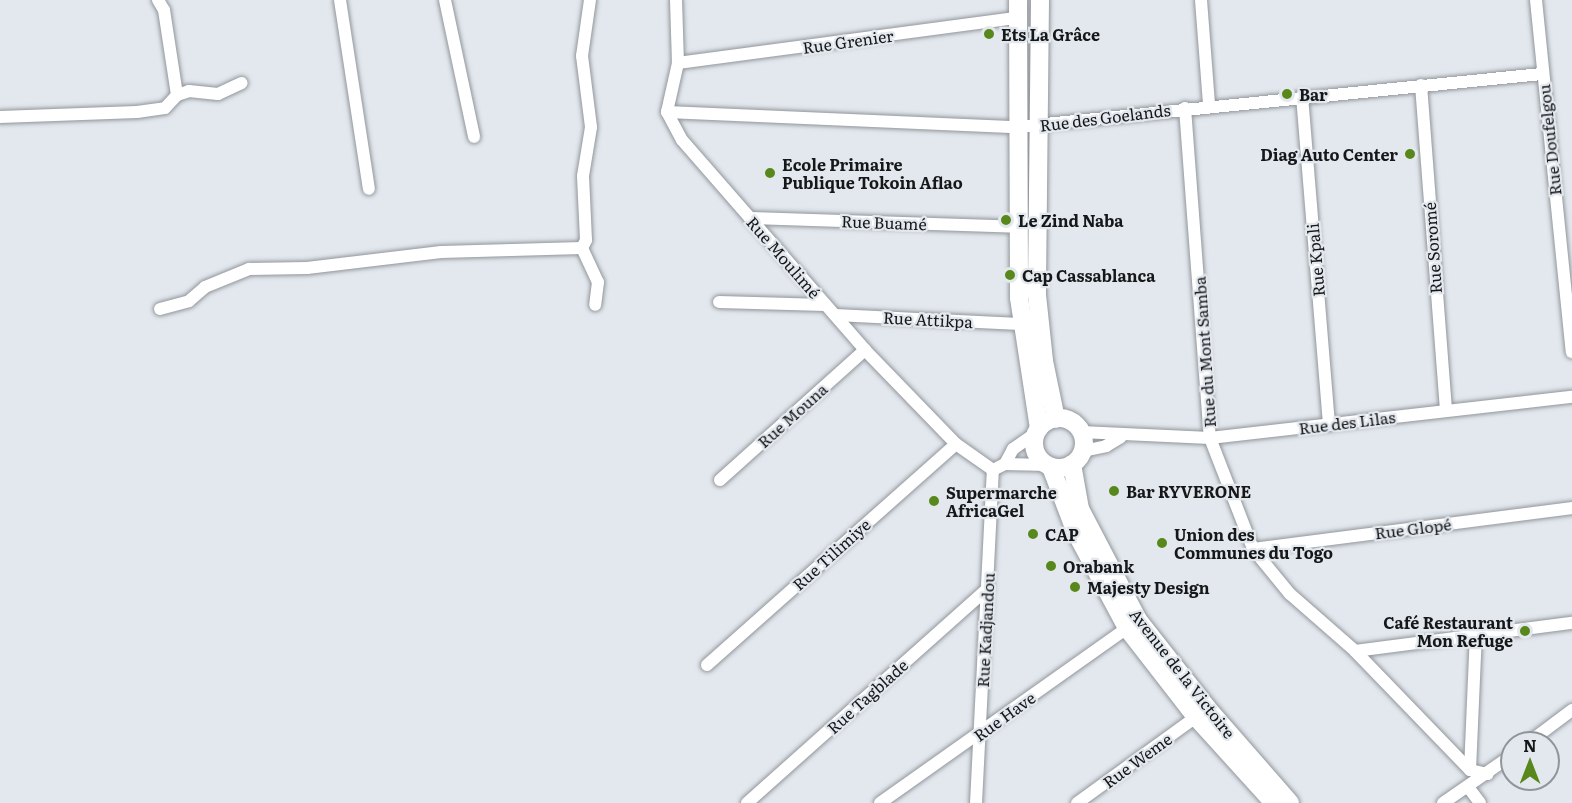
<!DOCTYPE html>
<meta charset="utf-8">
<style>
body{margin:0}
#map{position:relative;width:1572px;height:803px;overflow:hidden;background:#e3e8ee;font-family:Literata,serif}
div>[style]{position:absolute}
.roads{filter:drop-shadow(0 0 2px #91969b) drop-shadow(0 0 2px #91969b)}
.minor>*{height:12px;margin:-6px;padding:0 6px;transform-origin:6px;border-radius:6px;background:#fff}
.highway>*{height:18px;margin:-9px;padding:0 9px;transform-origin:9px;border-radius:9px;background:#fff}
.highway>.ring{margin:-9px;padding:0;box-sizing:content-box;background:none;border:18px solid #fff;border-radius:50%}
.dots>*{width:16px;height:16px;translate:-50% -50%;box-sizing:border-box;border:3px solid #e3e8ee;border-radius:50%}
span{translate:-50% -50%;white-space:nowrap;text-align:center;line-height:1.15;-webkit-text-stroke:4.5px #e3e8ee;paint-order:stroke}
.poi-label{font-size:16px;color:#161719;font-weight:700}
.left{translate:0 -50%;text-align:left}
.right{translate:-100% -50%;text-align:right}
.street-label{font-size:16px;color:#161719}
.north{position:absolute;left:1500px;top:731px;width:60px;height:60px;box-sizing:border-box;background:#e3e8ee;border:2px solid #919499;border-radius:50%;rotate:0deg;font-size:16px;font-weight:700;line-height:24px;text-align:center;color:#161719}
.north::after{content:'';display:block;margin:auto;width:21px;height:27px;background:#58881c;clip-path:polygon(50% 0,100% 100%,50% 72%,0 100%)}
</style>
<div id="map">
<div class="roads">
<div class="minor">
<i style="left:158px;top:0;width:12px;rotate:59deg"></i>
<i style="left:164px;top:10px;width:86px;rotate:81.3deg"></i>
<i style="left:340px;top:0;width:191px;rotate:81.3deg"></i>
<i style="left:445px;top:0;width:140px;rotate:78deg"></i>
<i style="left:676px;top:0;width:63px;rotate:88.2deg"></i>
<i style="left:678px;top:63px;width:50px;rotate:102.7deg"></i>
<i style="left:667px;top:112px;width:32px;rotate:62deg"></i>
<i style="left:682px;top:140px;width:279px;rotate:48.9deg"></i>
<i style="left:865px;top:350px;width:131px;rotate:45.9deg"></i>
<i style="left:956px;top:444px;width:45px;rotate:35.1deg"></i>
<i style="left:1201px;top:0;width:105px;rotate:85.6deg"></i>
<i style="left:1536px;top:0;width:354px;rotate:84.2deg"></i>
<i style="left:678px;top:63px;width:342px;rotate:-7.6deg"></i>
<i style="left:1421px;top:85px;width:326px;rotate:85.6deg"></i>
<i style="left:1302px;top:96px;width:330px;rotate:85.3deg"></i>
<i style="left:1185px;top:108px;width:331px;rotate:85.7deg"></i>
<i style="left:1210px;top:438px;width:119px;rotate:68.8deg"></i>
<i style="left:1253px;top:549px;width:58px;rotate:50.6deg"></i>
<i style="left:1290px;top:594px;width:86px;rotate:41.2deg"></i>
<i style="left:1355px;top:651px;width:165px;rotate:46deg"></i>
<i style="left:1470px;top:770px;width:18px;rotate:13deg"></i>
<i style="left:667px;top:112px;width:349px;rotate:2.5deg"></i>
<i style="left:1016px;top:127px;width:528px;rotate:-5.76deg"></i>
<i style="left:0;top:117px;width:137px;rotate:-2.1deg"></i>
<i style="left:137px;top:112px;width:28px;rotate:-8deg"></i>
<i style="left:165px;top:108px;width:18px;rotate:-47deg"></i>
<i style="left:177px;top:95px;width:13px;rotate:-18deg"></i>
<i style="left:189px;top:91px;width:29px;rotate:6deg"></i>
<i style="left:218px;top:94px;width:26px;rotate:-25deg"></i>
<i style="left:750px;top:218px;width:268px;rotate:1.9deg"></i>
<i style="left:582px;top:248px;width:38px;rotate:65deg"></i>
<i style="left:598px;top:282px;width:23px;rotate:97deg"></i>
<i style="left:719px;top:302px;width:106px;rotate:1.6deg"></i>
<i style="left:160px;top:309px;width:30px;rotate:-15deg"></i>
<i style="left:189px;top:301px;width:21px;rotate:-41deg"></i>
<i style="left:205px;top:287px;width:48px;rotate:-22.2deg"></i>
<i style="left:249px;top:269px;width:58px;rotate:-1deg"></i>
<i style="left:307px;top:268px;width:135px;rotate:-6.8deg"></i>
<i style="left:441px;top:252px;width:141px;rotate:-1.6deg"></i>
<i style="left:582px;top:248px;width:9px;rotate:-63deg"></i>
<i style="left:586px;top:240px;width:64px;rotate:-92.7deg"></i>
<i style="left:583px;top:176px;width:50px;rotate:-80.7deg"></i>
<i style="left:591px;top:127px;width:72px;rotate:-97.2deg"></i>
<i style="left:582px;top:56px;width:57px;rotate:-81.9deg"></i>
<i style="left:835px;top:315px;width:185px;rotate:2.8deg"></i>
<i style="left:1081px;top:432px;width:129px;rotate:2.7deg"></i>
<i style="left:1210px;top:438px;width:364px;rotate:-6.5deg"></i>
<i style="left:1083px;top:451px;width:24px;rotate:-12deg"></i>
<i style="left:1106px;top:446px;width:17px;rotate:-31deg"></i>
<i style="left:1005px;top:464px;width:17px;rotate:-62deg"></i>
<i style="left:1013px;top:449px;width:29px;rotate:-35deg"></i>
<i style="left:993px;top:470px;width:13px;rotate:-27deg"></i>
<i style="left:1005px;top:464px;width:43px;rotate:1.3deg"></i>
<i style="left:720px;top:480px;width:195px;rotate:-41.9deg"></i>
<i style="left:1253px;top:549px;width:322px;rotate:-7.3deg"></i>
<i style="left:1355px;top:651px;width:219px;rotate:-7.4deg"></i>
<i style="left:707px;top:665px;width:333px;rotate:-41.6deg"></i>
<i style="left:1528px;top:743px;width:55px;rotate:-36.9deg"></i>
<i style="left:1470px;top:770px;width:135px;rotate:-87.5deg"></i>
<i style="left:1468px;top:787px;width:20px;rotate:53deg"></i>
<i style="left:747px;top:803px;width:322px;rotate:-41.7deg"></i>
<i style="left:880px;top:803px;width:303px;rotate:-35.3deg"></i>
<i style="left:976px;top:803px;width:333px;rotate:-87.1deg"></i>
<i style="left:1077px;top:803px;width:147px;rotate:-35.9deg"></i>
<i style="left:1443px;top:803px;width:84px;rotate:-34.8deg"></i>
</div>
<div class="highway">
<i style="left:1018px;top:0;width:298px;rotate:89.8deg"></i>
<i style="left:1019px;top:298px;width:132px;rotate:81.3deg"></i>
<i style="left:1040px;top:0;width:295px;rotate:90.6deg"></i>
<i style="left:1037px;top:295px;width:66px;rotate:83.9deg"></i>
<i style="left:1044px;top:361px;width:59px;rotate:78.3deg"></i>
<i class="ring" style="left:1034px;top:418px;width:32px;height:32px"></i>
<i style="left:1072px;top:464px;width:46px;rotate:79.9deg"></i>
<i style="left:1080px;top:509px;width:125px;rotate:62.4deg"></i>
<i style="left:1138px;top:620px;width:113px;rotate:51.8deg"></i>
<i style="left:1208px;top:709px;width:125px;rotate:48.9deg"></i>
<i style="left:1051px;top:467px;width:71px;rotate:69.3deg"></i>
<i style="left:1076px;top:533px;width:108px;rotate:61.8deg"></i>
<i style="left:1127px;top:628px;width:113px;rotate:52.2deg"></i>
<i style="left:1196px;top:717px;width:116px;rotate:47.8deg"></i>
</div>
</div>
<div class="dots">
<i style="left:989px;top:34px;background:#58881c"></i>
<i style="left:1287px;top:94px;background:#58881c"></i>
<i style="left:1410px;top:154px;background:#58881c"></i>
<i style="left:770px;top:173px;background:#58881c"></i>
<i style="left:1006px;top:220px;background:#58881c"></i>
<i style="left:1010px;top:275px;background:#58881c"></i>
<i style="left:1114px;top:491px;background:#58881c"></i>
<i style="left:934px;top:501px;background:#58881c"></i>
<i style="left:1033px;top:534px;background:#58881c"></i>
<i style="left:1162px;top:543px;background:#58881c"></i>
<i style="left:1051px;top:566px;background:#58881c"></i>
<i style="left:1075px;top:587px;background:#58881c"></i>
<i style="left:1525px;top:631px;background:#58881c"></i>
</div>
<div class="poi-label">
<span class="left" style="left:1001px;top:34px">Ets La Grâce</span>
<span class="left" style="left:1299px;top:94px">Bar</span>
<span class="right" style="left:1398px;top:154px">Diag Auto Center</span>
<span class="left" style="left:782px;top:173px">Ecole Primaire<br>Publique Tokoin Aflao</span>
<span class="left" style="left:1018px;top:220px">Le Zind Naba</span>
<span class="left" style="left:1022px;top:275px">Cap Cassablanca</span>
<span class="left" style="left:1126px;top:491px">Bar RYVERONE</span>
<span class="left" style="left:946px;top:501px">Supermarche<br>AfricaGel</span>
<span class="left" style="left:1045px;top:534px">CAP</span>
<span class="left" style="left:1174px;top:543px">Union des<br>Communes du Togo</span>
<span class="left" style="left:1063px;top:566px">Orabank</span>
<span class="left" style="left:1087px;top:587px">Majesty Design</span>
<span class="right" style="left:1513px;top:631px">Café Restaurant<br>Mon Refuge</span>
</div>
<div class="street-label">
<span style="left:848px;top:41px;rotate:-8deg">Rue Grenier</span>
<span style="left:1105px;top:117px;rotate:-7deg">Rue des Goelands</span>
<span style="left:1549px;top:140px;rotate:-96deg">Rue Doufelgou</span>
<span style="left:884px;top:222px;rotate:2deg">Rue Buamé</span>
<span style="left:1432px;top:248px;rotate:-94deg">Rue Soromé</span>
<span style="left:784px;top:257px;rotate:49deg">Rue Moulimé</span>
<span style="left:1315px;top:260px;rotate:-95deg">Rue Kpali</span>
<span style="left:928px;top:319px;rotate:3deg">Rue Attikpa</span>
<span style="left:1204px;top:352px;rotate:-94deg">Rue du Mont Samba</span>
<span style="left:792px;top:415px;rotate:-42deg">Rue Mouna</span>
<span style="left:1347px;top:422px;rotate:-7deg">Rue des Lilas</span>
<span style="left:1413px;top:528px;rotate:-7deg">Rue Glopé</span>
<span style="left:831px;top:554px;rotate:-42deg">Rue Tilimiye</span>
<span style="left:985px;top:630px;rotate:-87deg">Rue Kadjandou</span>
<span style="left:1183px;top:673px;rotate:52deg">Avenue de la Victoire</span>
<span style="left:867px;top:696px;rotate:-42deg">Rue Tagblade</span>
<span style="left:1004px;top:716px;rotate:-36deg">Rue Have</span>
<span style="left:1137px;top:760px;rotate:-36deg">Rue Weme</span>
</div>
<div class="north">N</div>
</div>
